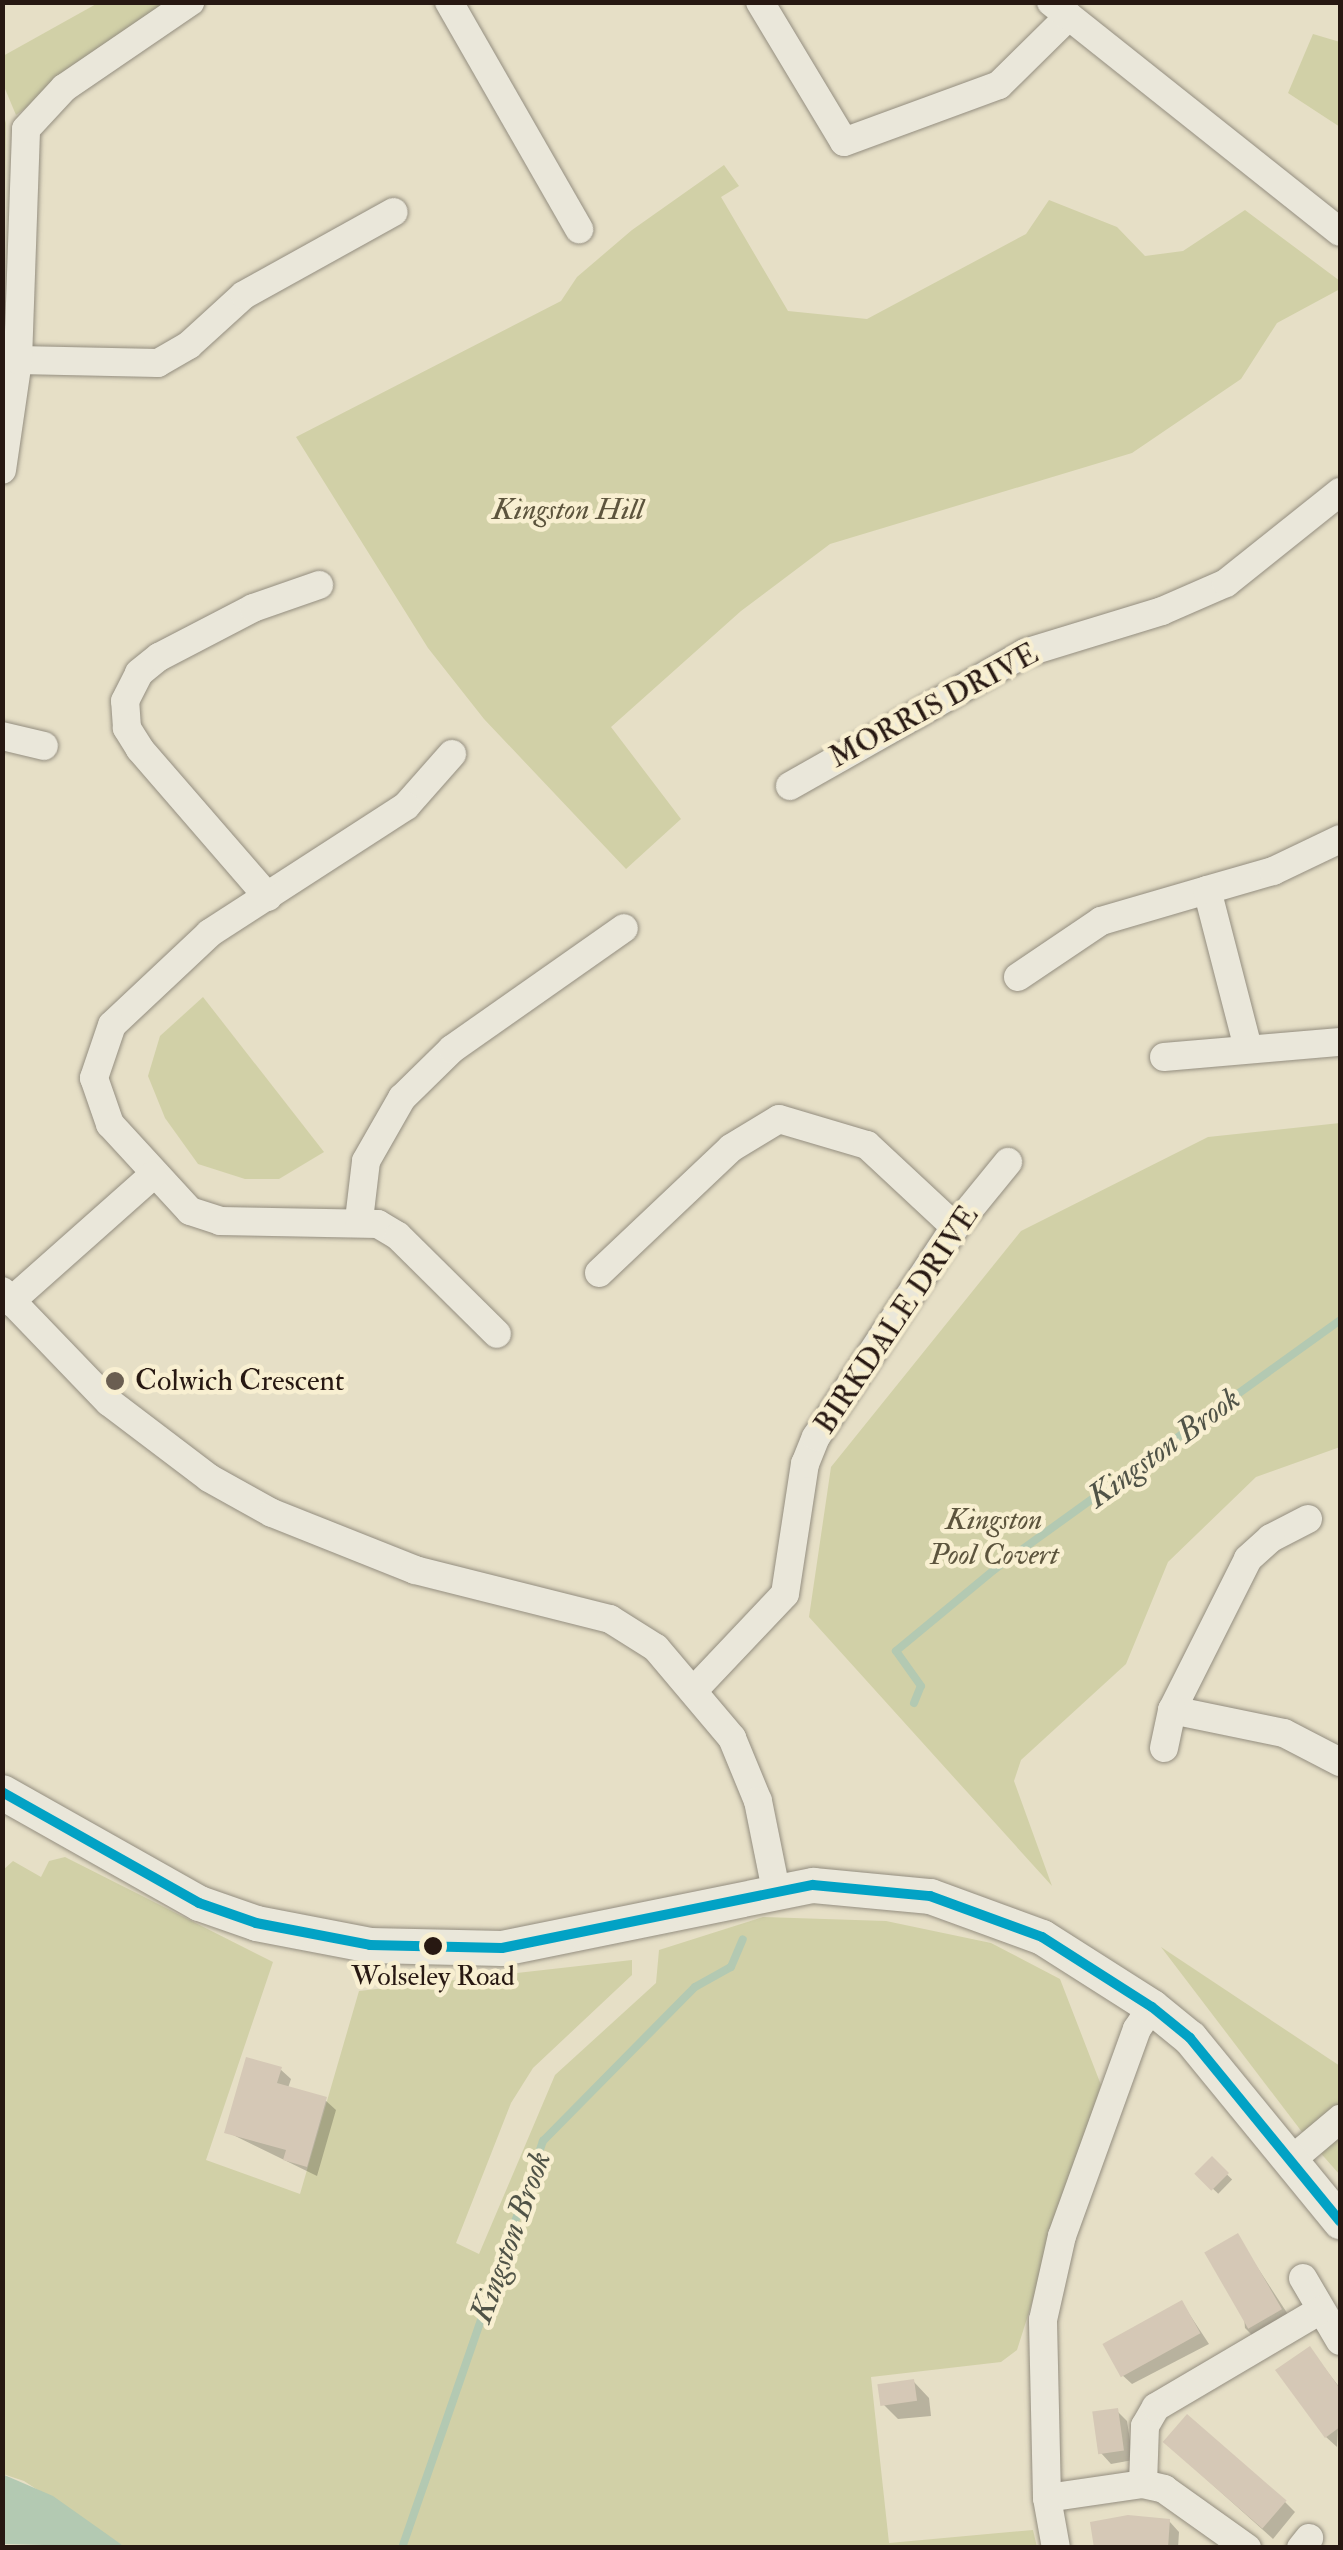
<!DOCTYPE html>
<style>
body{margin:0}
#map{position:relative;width:1343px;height:2550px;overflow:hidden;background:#e6dfc6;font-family:"IM FELL Double Pica",serif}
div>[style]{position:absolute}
.green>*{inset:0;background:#d1d0a7}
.water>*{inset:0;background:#b3c9b2}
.shadow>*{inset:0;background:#0003;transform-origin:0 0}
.stream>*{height:8px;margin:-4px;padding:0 4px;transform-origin:4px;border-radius:4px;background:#b3c9b2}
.building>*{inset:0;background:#d5c8b6;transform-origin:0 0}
.roads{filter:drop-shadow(0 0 2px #948e80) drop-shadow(0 0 2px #948e80)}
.minor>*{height:28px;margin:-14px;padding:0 14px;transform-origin:14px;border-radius:14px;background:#eae7da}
.tertiary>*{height:35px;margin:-17.5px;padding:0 17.5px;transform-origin:17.5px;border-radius:17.5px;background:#eae7da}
.bus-1>*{height:10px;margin:-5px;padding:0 5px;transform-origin:5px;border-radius:5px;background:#02a2c5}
.dots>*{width:28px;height:28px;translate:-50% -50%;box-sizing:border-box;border:5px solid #f8efd1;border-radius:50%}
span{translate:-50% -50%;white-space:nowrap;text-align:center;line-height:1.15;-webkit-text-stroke:9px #f8efd1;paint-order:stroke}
.bus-label{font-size:28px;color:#271812}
.park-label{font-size:30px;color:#5c543d;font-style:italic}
.street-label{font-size:30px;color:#271812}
.poi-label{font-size:30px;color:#271812}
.left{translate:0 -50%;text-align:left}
.water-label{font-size:32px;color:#505347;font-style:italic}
.frame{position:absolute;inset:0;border:5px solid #271812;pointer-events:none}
</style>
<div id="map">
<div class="green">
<i style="clip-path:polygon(98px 3px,173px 3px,16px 115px,3px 84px,3px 56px)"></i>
<i style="clip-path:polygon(1313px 34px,1340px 42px,1340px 127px,1288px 93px)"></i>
<i style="clip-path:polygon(3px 113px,6px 123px,3px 366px)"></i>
<i style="clip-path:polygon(724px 165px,739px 186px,721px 197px,788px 311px,867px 319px,1026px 234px,1049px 200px,1117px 227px,1145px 256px,1183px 251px,1245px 210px,1340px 281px,1340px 289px,1277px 323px,1241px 379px,1132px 453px,830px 544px,741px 611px,611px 727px,681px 819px,626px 869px,484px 719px,428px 648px,296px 437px,561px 301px,577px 277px,632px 230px)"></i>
<i style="clip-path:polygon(203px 997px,324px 1152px,279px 1179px,245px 1179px,198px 1164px,165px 1118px,148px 1076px,160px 1036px)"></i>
<i style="clip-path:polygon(1340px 1123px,1340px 1447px,1256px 1477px,1168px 1562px,1126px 1664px,1021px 1760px,1014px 1781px,1052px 1886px,809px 1617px,831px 1467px,1021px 1231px,1208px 1137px)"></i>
<i style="clip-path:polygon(65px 1857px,273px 1962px,206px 2160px,300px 2194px,359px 1991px,632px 1960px,632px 1975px,533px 2068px,511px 2103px,456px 2243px,479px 2254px,555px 2075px,656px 1983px,659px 1950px,763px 1917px,886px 1921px,991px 1943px,1060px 1979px,1101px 2085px,1017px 2350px,1001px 2362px,871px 2377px,889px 2543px,1033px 2530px,1037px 2547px,125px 2547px,24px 2481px,3px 2474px,2px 1871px,13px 1861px,41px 1877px,49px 1861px)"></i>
<i style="clip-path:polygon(1161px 1947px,1340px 2066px,1340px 2175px,1302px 2132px)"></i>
</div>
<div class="water">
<i style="clip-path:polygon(2px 2474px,53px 2496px,125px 2547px,3px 2544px)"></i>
</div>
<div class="shadow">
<i style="clip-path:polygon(280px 2069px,291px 2079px,288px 2088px,325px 2100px,336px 2110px,317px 2176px,227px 2132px)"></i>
<i style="left:1212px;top:2160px;width:28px;height:20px;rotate:44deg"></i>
<i style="clip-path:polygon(1237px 2236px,1291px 2319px,1255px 2338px,1245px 2328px)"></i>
<i style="clip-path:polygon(1182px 2303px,1209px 2344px,1132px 2384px,1121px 2374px)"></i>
<i style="clip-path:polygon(1310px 2349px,1340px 2388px,1337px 2447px,1326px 2437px)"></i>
<i style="clip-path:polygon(914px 2382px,929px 2398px,931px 2416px,898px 2419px,882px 2403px)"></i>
<i style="clip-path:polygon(1117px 2411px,1127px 2421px,1133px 2460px,1111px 2464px,1101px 2453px)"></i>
<i style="clip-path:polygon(1177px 2453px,1285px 2502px,1295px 2512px,1273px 2539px)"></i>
<i style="clip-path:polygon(1169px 2521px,1179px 2532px,1178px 2548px,1096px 2548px)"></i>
</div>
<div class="stream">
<i style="left:914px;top:1703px;width:18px;rotate:-68deg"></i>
<i style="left:921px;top:1686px;width:43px;rotate:-125.5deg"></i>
<i style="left:896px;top:1651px;width:129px;rotate:-39.6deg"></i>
<i style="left:995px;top:1569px;width:425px;rotate:-35.8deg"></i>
<i style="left:402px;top:2548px;width:431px;rotate:-70.9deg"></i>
<i style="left:543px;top:2141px;width:216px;rotate:-45.4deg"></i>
<i style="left:695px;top:1987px;width:41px;rotate:-29.1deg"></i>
<i style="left:731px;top:1967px;width:30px;rotate:-67deg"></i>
</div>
<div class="building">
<i style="clip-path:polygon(246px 2057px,282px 2067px,277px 2083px,327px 2097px,307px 2167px,283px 2160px,286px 2150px,224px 2133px)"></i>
<i style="left:1212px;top:2156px;width:24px;height:25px;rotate:45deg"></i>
<i style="left:1238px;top:2233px;width:88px;height:39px;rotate:60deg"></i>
<i style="left:1182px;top:2300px;width:38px;height:91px;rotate:61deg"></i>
<i style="clip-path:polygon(1310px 2346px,1340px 2389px,1340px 2427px,1325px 2438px,1275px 2370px)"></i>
<i style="left:914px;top:2379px;width:22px;height:37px;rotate:82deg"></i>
<i style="left:1118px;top:2408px;width:43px;height:26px;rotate:82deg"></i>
<i style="left:1187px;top:2414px;width:132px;height:37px;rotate:41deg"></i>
<i style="clip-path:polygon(1128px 2515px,1170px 2519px,1168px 2548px,1094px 2548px,1090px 2522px)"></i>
</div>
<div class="roads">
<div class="minor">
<i style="left:449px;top:2px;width:262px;rotate:60.2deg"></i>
<i style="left:760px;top:2px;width:163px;rotate:59deg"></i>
<i style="left:844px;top:142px;width:165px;rotate:-20.2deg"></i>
<i style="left:999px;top:85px;width:98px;rotate:-44.6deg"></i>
<i style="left:1051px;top:2px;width:369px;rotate:38.5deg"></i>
<i style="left:18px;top:360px;width:140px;rotate:1.2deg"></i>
<i style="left:158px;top:363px;width:36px;rotate:-30deg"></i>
<i style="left:189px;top:345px;width:74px;rotate:-42.3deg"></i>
<i style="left:244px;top:295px;width:171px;rotate:-29deg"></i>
<i style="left:2px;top:470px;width:111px;rotate:-81.7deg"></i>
<i style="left:18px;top:360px;width:231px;rotate:-88deg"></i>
<i style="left:26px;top:129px;width:56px;rotate:-47.2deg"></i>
<i style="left:64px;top:88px;width:153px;rotate:-34.3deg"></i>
<i style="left:2px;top:736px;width:43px;rotate:13.4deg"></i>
<i style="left:452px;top:754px;width:69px;rotate:131.5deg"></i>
<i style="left:406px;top:806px;width:234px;rotate:147.1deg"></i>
<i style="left:210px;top:933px;width:134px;rotate:136.8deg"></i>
<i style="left:112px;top:1025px;width:56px;rotate:108.8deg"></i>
<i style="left:94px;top:1078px;width:49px;rotate:70.8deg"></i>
<i style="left:110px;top:1124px;width:118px;rotate:47.4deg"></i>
<i style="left:190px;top:1211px;width:32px;rotate:18deg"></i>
<i style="left:220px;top:1221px;width:158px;rotate:1.1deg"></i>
<i style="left:378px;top:1224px;width:23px;rotate:31deg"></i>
<i style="left:398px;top:1236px;width:139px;rotate:44.7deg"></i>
<i style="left:790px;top:786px;width:270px;rotate:-29.5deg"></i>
<i style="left:1025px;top:653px;width:143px;rotate:-17deg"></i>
<i style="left:1162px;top:611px;width:70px;rotate:-23.6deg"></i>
<i style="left:1226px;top:583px;width:146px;rotate:-38.6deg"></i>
<i style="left:268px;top:897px;width:196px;rotate:-130.9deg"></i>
<i style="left:140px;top:749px;width:25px;rotate:-122deg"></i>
<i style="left:127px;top:728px;width:27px;rotate:-94deg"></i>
<i style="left:125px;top:701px;width:31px;rotate:-63deg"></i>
<i style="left:139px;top:673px;width:26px;rotate:-39deg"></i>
<i style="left:159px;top:657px;width:106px;rotate:-27.5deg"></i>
<i style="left:253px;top:608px;width:70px;rotate:-19.2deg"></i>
<i style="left:1018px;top:977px;width:100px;rotate:-34deg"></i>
<i style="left:1101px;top:921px;width:110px;rotate:-16.3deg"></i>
<i style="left:1248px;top:1048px;width:163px;rotate:-104.5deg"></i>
<i style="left:1207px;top:890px;width:69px;rotate:-16.1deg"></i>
<i style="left:1273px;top:871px;width:74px;rotate:-25.5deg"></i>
<i style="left:1164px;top:1057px;width:177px;rotate:-4.9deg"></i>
<i style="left:359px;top:1220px;width:59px;rotate:-83.2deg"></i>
<i style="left:366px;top:1161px;width:73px;rotate:-60.3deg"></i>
<i style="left:402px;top:1098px;width:70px;rotate:-44.4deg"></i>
<i style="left:452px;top:1049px;width:210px;rotate:-35.1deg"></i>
<i style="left:599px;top:1273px;width:182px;rotate:-43.4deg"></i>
<i style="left:731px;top:1148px;width:56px;rotate:-31.1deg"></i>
<i style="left:779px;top:1119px;width:92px;rotate:16.5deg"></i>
<i style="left:867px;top:1145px;width:120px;rotate:43deg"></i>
<i style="left:2px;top:1291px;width:154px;rotate:46.1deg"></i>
<i style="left:109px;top:1402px;width:126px;rotate:37.2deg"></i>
<i style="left:209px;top:1478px;width:72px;rotate:29.1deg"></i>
<i style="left:272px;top:1513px;width:154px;rotate:21.7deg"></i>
<i style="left:415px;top:1570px;width:201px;rotate:14.1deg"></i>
<i style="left:610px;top:1619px;width:54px;rotate:32.2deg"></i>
<i style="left:656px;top:1648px;width:118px;rotate:49.8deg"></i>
<i style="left:732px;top:1738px;width:68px;rotate:67.6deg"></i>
<i style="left:758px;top:1801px;width:91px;rotate:78.6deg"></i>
<i style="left:10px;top:1302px;width:190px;rotate:-41.6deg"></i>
<i style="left:1308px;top:1519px;width:42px;rotate:152.8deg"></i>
<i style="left:1271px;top:1538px;width:31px;rotate:138deg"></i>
<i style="left:1248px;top:1559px;width:169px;rotate:116.7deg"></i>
<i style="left:1172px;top:1710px;width:114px;rotate:11.6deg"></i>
<i style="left:1284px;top:1733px;width:63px;rotate:27.4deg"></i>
<i style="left:696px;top:1688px;width:129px;rotate:-46.6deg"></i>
<i style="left:785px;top:1594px;width:132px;rotate:-81.3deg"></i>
<i style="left:805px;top:1464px;width:29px;rotate:-68deg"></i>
<i style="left:816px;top:1437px;width:252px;rotate:-56.5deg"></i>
<i style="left:955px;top:1227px;width:84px;rotate:-50.8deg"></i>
<i style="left:1164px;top:1748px;width:39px;rotate:-78deg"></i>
<i style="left:1289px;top:2162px;width:67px;rotate:-40.1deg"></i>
<i style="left:1303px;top:2278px;width:73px;rotate:59.6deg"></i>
<i style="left:1143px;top:2484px;width:58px;rotate:-88deg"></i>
<i style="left:1145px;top:2426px;width:22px;rotate:-60deg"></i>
<i style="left:1156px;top:2407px;width:191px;rotate:-30.5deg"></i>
<i style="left:1047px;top:2498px;width:97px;rotate:-8.3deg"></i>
<i style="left:1143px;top:2484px;width:22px;rotate:13deg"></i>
<i style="left:1164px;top:2489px;width:102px;rotate:35.4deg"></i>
<i style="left:1056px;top:2548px;width:51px;rotate:-100.2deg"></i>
<i style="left:1047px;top:2498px;width:178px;rotate:-91.3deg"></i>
<i style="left:1043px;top:2320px;width:86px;rotate:-77.3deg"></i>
<i style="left:1062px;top:2236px;width:220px;rotate:-70.1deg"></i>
<i style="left:1137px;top:2029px;width:27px;rotate:-56deg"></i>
<i style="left:1301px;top:2548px;width:13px;rotate:-51deg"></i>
</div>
<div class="tertiary">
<i style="left:2px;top:1792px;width:226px;rotate:29.4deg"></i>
<i style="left:199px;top:1903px;width:60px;rotate:19.3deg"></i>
<i style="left:256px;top:1923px;width:116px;rotate:10.9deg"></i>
<i style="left:370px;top:1945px;width:132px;rotate:1.3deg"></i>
<i style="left:502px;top:1948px;width:317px;rotate:-11.5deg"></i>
<i style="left:813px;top:1885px;width:118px;rotate:5.4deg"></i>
<i style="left:930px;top:1896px;width:119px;rotate:20.1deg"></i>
<i style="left:1042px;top:1937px;width:130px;rotate:32.5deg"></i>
<i style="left:1152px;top:2007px;width:49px;rotate:39.2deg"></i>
<i style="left:1190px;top:2038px;width:237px;rotate:50.7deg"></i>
</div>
</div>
<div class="bus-1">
<i style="left:2px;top:1792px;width:226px;rotate:29.4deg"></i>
<i style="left:199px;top:1903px;width:60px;rotate:19.3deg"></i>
<i style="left:256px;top:1923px;width:116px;rotate:10.9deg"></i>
<i style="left:370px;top:1945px;width:132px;rotate:1.3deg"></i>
<i style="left:502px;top:1948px;width:317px;rotate:-11.5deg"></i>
<i style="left:813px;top:1885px;width:118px;rotate:5.4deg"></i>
<i style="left:930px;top:1896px;width:119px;rotate:20.1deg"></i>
<i style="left:1042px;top:1937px;width:130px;rotate:32.5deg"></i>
<i style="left:1152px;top:2007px;width:49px;rotate:39.2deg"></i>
<i style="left:1190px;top:2038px;width:237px;rotate:50.7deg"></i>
</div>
<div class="dots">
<i style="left:115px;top:1381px;background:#6a5e51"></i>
<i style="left:433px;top:1946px;background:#271812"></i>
</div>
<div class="bus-label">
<span style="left:433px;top:1977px">Wolseley Road</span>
</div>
<div class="park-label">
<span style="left:568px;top:510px">Kingston Hill</span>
<span style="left:994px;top:1537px">Kingston<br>Pool Covert</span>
</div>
<div class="street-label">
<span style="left:934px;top:706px;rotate:-28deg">MORRIS DRIVE</span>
<span style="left:897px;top:1320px;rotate:-56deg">BIRKDALE DRIVE</span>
</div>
<div class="poi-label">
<span class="left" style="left:135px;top:1381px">Colwich Crescent</span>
</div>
<div class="water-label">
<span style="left:1164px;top:1448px;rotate:-36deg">Kingston Brook</span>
<span style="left:511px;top:2237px;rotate:-70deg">Kingston Brook</span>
</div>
<div class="frame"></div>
</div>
